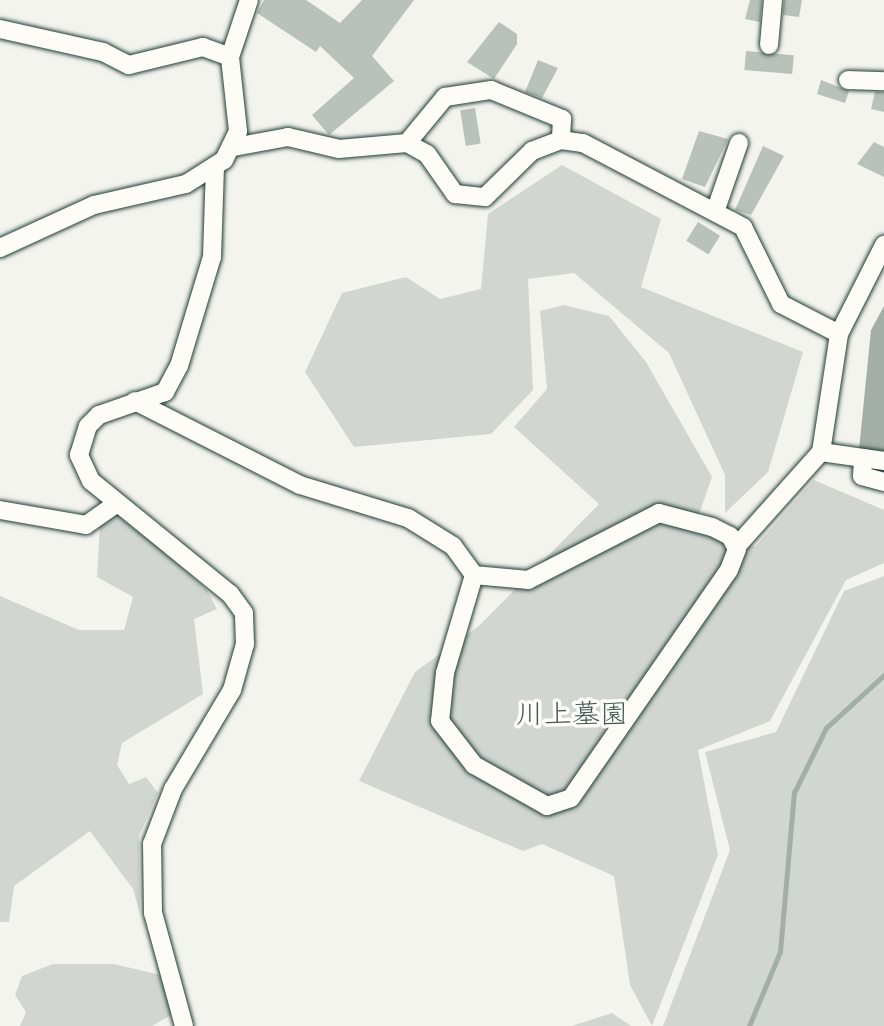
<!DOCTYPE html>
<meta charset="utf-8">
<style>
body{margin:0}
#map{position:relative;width:884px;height:1026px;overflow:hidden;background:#f4f4ef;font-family:"Indie Flower","Klee One",sans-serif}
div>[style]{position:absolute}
.green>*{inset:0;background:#d1d6d1}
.water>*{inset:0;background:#a3aea7}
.stream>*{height:4.5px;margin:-2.25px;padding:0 2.25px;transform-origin:2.25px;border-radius:2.25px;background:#a3aea7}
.building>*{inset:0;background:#b9c1bb;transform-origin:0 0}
.roads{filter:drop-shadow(0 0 2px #1f3d34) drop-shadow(0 0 2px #1f3d34)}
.minor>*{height:18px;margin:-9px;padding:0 9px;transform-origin:9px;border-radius:9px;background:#fdfcf7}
span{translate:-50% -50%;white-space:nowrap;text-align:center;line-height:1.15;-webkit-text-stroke:7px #fdfcf7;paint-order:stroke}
.park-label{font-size:28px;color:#435c53}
</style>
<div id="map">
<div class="green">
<i style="clip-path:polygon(562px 165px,661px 219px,641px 287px,803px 352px,768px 472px,725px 513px,725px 475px,669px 353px,574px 273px,528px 279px,533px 390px,491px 434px,354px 447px,305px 372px,342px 293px,406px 277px,440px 299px,481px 289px,488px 214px)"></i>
<i style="clip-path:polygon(564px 305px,609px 316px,646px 362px,712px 477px,696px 523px,755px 547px,814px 480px,884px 510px,884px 563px,846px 580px,770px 721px,698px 750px,718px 855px,652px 1026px,630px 985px,614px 876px,542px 844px,523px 851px,359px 781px,415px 672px,479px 626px,599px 504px,514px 427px,547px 389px,540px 311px)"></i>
<i style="clip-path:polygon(120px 513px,207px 590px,217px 609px,194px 619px,203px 694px,122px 743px,117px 765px,129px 784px,146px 777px,158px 793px,139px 836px,140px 914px,133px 889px,90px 831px,14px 886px,9px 922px,0 922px,0 596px,79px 630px,124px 630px,133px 597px,97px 577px,100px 523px)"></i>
<i style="clip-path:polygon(884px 576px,884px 1026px,663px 1026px,730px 850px,705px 752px,776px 732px,844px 591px)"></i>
<i style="clip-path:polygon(53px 964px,114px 964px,173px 978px,180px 1010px,152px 1026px,20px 1026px,26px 1012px,15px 995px,22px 976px)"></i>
<i style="clip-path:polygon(612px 1013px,631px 1026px,572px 1026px)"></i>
</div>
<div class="water">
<i style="clip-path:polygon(884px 306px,884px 452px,859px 450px,871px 330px)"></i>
</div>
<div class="stream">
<i style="left:749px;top:1026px;width:80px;rotate:-67.3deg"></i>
<i style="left:780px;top:952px;width:160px;rotate:-85deg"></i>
<i style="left:794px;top:793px;width:72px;rotate:-63.8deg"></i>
<i style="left:826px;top:728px;width:79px;rotate:-42.4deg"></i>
</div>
<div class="building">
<i style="clip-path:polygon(264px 0,306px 0,340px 23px,362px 0,414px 0,372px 56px,394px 81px,329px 135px,312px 115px,354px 78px,320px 46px,316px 52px,257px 13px)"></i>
<i style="clip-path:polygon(750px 0,762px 0,760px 22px,745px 19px)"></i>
<i style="clip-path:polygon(784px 0,802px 0,799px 17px,783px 15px)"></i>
<i style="clip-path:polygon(499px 22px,517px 34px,517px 44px,494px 79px,467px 62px)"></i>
<i style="left:746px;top:51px;width:48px;height:19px;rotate:5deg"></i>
<i style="clip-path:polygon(538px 60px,558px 68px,542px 98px,525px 92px)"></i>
<i style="clip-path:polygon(821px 80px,849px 91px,845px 103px,817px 94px)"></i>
<i style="clip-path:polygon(875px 92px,884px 92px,884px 112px,871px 109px)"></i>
<i style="left:475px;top:108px;width:36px;height:15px;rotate:81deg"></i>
<i style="clip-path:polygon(699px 131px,728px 139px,705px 187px,682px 179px)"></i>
<i style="clip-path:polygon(874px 142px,884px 147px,884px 177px,857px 164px)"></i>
<i style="clip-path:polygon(763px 146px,784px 156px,751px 215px,735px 210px)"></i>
<i style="left:698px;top:222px;width:26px;height:22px;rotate:32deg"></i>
</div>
<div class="roads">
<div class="minor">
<i style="left:0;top:29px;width:106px;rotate:12.6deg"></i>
<i style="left:103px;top:52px;width:29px;rotate:27deg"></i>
<i style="left:129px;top:65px;width:76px;rotate:-13.7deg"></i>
<i style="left:203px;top:47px;width:29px;rotate:20deg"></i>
<i style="left:769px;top:45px;width:45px;rotate:-84.9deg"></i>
<i style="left:848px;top:80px;width:36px;rotate:2deg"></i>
<i style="left:407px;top:143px;width:60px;rotate:-50.4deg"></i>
<i style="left:445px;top:97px;width:47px;rotate:-8.7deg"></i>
<i style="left:491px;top:90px;width:77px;rotate:22.2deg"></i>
<i style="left:562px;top:119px;width:21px;rotate:93deg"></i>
<i style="left:234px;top:147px;width:55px;rotate:-10.5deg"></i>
<i style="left:288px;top:137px;width:52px;rotate:13.2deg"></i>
<i style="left:339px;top:149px;width:68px;rotate:-5deg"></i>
<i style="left:407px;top:143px;width:23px;rotate:29deg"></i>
<i style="left:427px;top:154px;width:49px;rotate:55deg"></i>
<i style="left:455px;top:194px;width:30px;rotate:6deg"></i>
<i style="left:485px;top:197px;width:66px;rotate:-44.4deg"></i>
<i style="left:532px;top:151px;width:31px;rotate:-21deg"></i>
<i style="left:561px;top:140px;width:22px;rotate:8deg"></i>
<i style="left:583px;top:143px;width:181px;rotate:27.7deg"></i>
<i style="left:743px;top:227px;width:86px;rotate:63.7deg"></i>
<i style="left:781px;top:304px;width:65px;rotate:27.3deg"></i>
<i style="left:716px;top:209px;width:70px;rotate:-70.8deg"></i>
<i style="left:0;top:248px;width:103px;rotate:-24.6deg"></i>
<i style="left:94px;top:205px;width:94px;rotate:-12.9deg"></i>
<i style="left:186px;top:184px;width:45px;rotate:-32.3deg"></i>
<i style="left:224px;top:160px;width:32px;rotate:-64deg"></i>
<i style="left:238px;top:131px;width:74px;rotate:-96.2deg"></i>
<i style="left:230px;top:57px;width:60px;rotate:-71.6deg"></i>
<i style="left:135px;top:401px;width:185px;rotate:27deg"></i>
<i style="left:300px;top:485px;width:113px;rotate:17deg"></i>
<i style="left:408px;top:518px;width:53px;rotate:31.9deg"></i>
<i style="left:453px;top:546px;width:36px;rotate:54deg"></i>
<i style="left:474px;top:575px;width:102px;rotate:106.5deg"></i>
<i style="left:445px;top:673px;width:48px;rotate:95.9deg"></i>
<i style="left:440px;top:721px;width:56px;rotate:52.3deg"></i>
<i style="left:474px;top:765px;width:84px;rotate:29.3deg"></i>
<i style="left:547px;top:806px;width:25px;rotate:-18deg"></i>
<i style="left:571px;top:798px;width:277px;rotate:-55.3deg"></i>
<i style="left:729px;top:570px;width:22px;rotate:-69deg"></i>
<i style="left:737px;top:549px;width:15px;rotate:-118deg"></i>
<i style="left:730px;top:536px;width:20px;rotate:-153deg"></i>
<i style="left:712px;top:527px;width:55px;rotate:-165.2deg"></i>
<i style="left:659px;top:513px;width:147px;rotate:152.9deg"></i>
<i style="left:528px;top:580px;width:54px;rotate:-174.7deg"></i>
<i style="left:821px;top:452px;width:64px;rotate:8.1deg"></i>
<i style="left:863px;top:458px;width:18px;rotate:93deg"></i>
<i style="left:862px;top:476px;width:23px;rotate:15deg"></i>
<i style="left:0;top:510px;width:87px;rotate:9.9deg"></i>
<i style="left:86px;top:525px;width:38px;rotate:-35deg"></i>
<i style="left:736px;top:547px;width:127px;rotate:-48.2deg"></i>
<i style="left:821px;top:452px;width:119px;rotate:-81.3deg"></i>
<i style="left:839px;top:334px;width:100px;rotate:-63.2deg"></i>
<i style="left:184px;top:1026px;width:117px;rotate:-105.3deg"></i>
<i style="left:153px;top:913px;width:69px;rotate:-90.8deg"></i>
<i style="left:152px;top:844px;width:59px;rotate:-69.1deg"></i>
<i style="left:173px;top:789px;width:115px;rotate:-59.2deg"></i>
<i style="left:232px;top:690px;width:48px;rotate:-74.2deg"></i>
<i style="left:245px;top:644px;width:31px;rotate:-92deg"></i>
<i style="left:244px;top:613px;width:24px;rotate:-126deg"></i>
<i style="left:230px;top:594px;width:179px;rotate:-140.9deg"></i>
<i style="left:91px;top:481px;width:29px;rotate:-115deg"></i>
<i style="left:79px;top:455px;width:30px;rotate:-73deg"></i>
<i style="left:88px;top:426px;width:16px;rotate:-45deg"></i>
<i style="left:99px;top:415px;width:70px;rotate:-19.2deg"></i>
<i style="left:165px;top:392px;width:30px;rotate:-62deg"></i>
<i style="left:179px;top:366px;width:114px;rotate:-73.2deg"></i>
<i style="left:212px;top:257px;width:89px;rotate:-88.1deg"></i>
</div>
</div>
<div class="park-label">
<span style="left:572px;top:717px">川上墓園</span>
</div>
</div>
